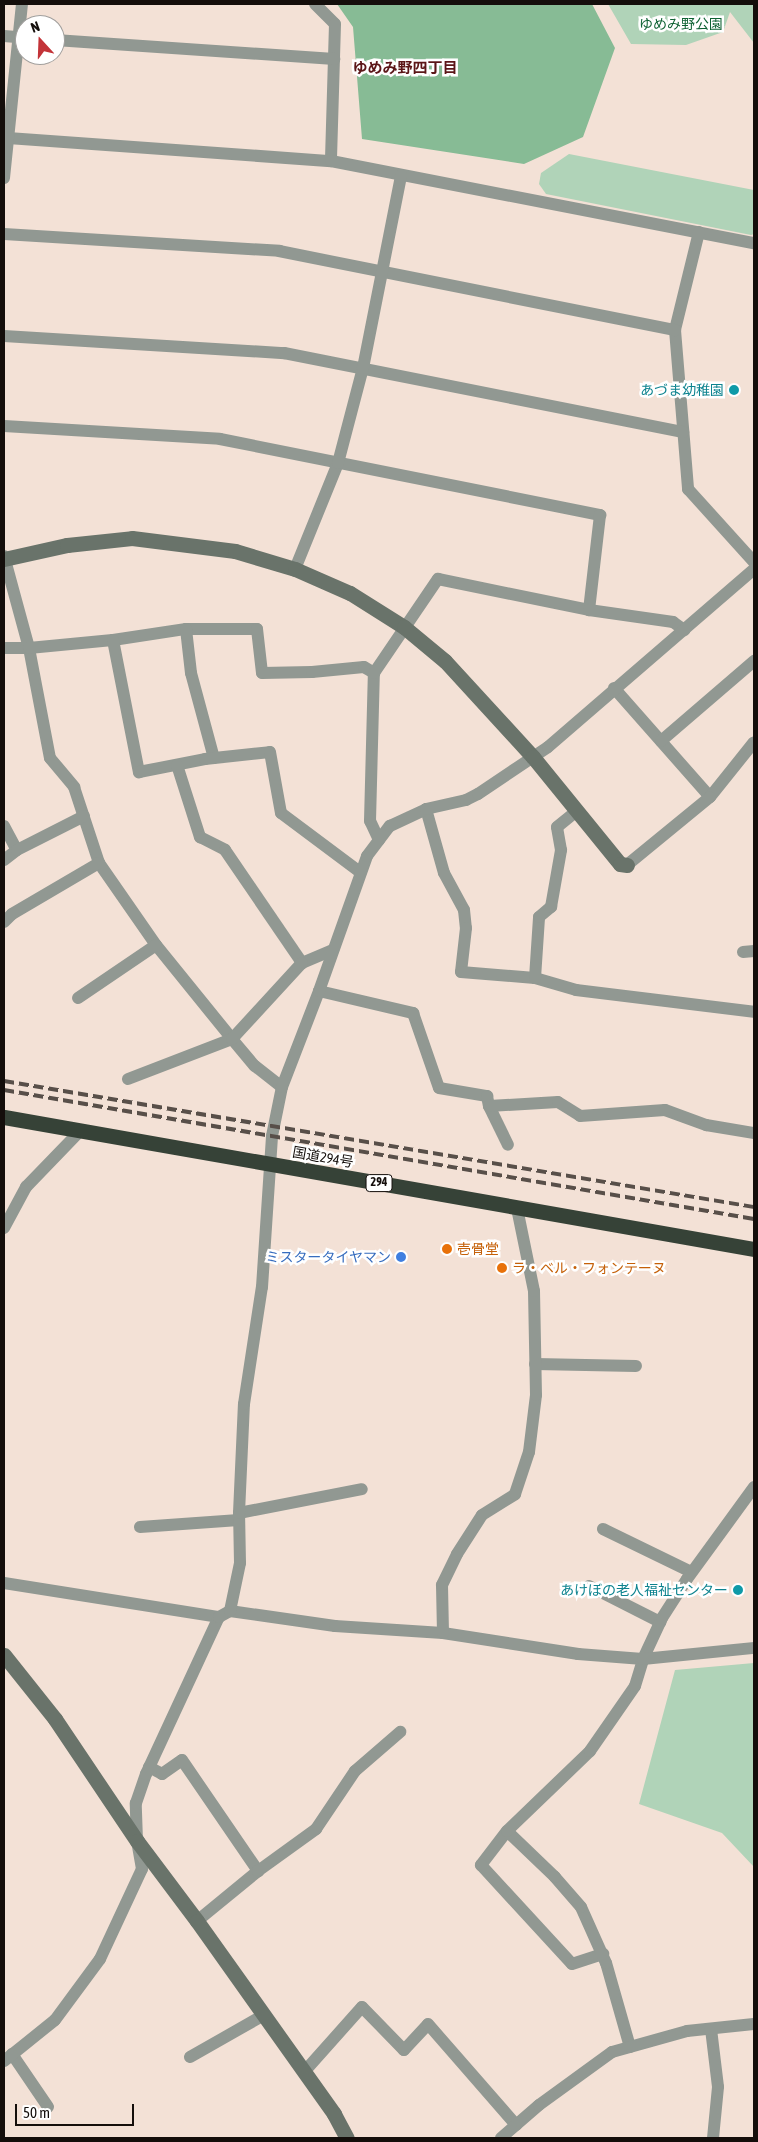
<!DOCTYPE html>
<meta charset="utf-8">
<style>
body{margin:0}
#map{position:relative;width:758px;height:2142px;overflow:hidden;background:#f3e1d6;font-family:"Asap Condensed","Noto Sans JP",sans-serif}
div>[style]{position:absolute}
.green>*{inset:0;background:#b0d3b8}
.forest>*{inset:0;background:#87bb95}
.street>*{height:12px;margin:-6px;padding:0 6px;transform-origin:6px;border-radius:6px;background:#919892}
.secondary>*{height:15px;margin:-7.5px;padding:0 7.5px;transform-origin:7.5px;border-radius:7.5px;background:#69736a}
.highway>*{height:15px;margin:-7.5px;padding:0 7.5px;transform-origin:7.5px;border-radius:7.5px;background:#364237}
.rail>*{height:4px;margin-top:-2px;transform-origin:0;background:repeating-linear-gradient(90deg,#584f49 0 10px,transparent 0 15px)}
.dots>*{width:14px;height:14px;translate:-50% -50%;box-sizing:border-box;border:2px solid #fff;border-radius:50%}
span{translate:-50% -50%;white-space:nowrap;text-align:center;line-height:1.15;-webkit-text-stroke:5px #fff;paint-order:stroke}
.shield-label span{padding:1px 4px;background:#fff;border:1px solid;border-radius:4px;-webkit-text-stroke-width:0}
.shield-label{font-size:12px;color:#140e0b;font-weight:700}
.park-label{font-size:14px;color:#0e6233}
.culture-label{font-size:14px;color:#0d838f}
.right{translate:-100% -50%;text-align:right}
.street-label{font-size:14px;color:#140e0b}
.food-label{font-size:14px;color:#c56008}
.left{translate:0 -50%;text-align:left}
.shop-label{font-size:14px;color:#366cbe}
.neighbourhood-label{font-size:15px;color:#5b1618;font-weight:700}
.frame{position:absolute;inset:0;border:5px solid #140e0b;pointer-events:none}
.north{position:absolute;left:15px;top:15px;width:50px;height:50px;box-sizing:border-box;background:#fff;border:1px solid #a19f9d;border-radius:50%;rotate:340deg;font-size:14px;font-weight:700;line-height:20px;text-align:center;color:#140e0b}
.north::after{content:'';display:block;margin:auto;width:18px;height:22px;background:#c33338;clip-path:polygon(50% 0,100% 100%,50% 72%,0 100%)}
.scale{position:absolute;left:15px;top:2104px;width:119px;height:22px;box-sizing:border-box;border:2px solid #140e0b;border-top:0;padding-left:6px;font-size:15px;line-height:18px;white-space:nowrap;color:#140e0b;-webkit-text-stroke:4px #fff;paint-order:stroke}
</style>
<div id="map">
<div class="green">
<i style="clip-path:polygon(608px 4px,754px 4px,754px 43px,730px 12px,723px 32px,686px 45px,631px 44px)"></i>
<i style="clip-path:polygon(569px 154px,754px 190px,754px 234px,751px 235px,546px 194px,539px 184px,541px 173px)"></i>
<i style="clip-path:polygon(754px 1663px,754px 1867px,722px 1833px,639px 1804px,675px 1670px)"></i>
</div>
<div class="forest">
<i style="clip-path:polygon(337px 4px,592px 4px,615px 48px,583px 137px,524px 164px,362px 139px,353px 27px)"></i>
</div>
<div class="street">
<i style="left:315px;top:4px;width:28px;rotate:45deg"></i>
<i style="left:335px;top:24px;width:137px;rotate:91.7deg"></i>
<i style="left:4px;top:36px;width:21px;rotate:5deg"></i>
<i style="left:55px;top:40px;width:280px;rotate:3.9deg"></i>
<i style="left:8px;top:138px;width:324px;rotate:4.1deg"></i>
<i style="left:331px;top:161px;width:431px;rotate:11deg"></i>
<i style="left:4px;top:178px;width:175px;rotate:-84.1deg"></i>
<i style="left:699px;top:232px;width:101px;rotate:103.8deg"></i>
<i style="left:675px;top:330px;width:160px;rotate:85.3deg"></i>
<i style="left:688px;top:489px;width:98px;rotate:47.9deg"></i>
<i style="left:4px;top:234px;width:276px;rotate:3.5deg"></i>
<i style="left:279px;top:251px;width:404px;rotate:11.3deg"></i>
<i style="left:4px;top:336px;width:281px;rotate:3.5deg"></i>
<i style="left:284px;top:353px;width:407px;rotate:11.2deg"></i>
<i style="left:4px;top:426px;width:216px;rotate:3.4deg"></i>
<i style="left:220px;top:439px;width:388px;rotate:11.3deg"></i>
<i style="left:600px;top:515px;width:96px;rotate:96.6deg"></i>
<i style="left:4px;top:556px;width:95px;rotate:74.8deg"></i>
<i style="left:29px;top:648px;width:112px;rotate:79.2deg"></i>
<i style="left:50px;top:758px;width:38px;rotate:50deg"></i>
<i style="left:74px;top:787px;width:80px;rotate:71.8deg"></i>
<i style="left:99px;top:863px;width:100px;rotate:55.2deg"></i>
<i style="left:156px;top:945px;width:121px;rotate:51deg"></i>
<i style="left:232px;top:1039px;width:35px;rotate:50deg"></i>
<i style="left:255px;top:1066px;width:34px;rotate:38deg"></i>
<i style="left:295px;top:569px;width:114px;rotate:-67.9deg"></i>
<i style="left:338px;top:463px;width:98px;rotate:-75.3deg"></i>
<i style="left:363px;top:368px;width:196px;rotate:-78.8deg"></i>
<i style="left:186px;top:629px;width:71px"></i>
<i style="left:257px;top:629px;width:44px;rotate:83.5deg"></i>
<i style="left:262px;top:673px;width:50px;rotate:-1.1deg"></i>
<i style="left:312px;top:672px;width:52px;rotate:-5.5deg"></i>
<i style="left:364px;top:667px;width:12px;rotate:31deg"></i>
<i style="left:113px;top:640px;width:74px;rotate:-8.6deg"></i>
<i style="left:186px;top:629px;width:44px;rotate:83.5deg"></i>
<i style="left:191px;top:673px;width:88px;rotate:74.9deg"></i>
<i style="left:4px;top:648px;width:25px"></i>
<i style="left:29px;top:648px;width:84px;rotate:-5.4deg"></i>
<i style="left:113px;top:640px;width:135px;rotate:78.9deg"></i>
<i style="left:139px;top:772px;width:67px;rotate:-11.1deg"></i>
<i style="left:205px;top:759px;width:65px;rotate:-6.1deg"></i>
<i style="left:270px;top:752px;width:62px;rotate:79.8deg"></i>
<i style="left:281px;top:813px;width:99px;rotate:36.8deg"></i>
<i style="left:614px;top:688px;width:145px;rotate:48.6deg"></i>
<i style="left:710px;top:797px;width:70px;rotate:-51.3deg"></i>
<i style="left:661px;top:741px;width:123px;rotate:-40.7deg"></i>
<i style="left:177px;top:765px;width:76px;rotate:72.3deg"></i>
<i style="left:200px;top:837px;width:28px;rotate:27deg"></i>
<i style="left:225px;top:850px;width:137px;rotate:55.7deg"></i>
<i style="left:302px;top:963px;width:34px;rotate:-23deg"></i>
<i style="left:426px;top:809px;width:66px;rotate:74.3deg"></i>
<i style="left:444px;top:873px;width:42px;rotate:61.6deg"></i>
<i style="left:464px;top:910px;width:18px;rotate:84deg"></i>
<i style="left:466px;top:928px;width:44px;rotate:96.5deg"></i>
<i style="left:461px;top:972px;width:74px;rotate:4.6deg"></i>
<i style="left:535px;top:978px;width:43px;rotate:16.3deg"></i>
<i style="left:576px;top:990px;width:179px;rotate:7deg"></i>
<i style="left:4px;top:826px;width:27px;rotate:62deg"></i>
<i style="left:379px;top:840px;width:21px;rotate:-115deg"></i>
<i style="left:370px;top:821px;width:148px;rotate:-88.5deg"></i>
<i style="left:374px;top:673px;width:114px;rotate:-55.8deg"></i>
<i style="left:438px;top:579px;width:154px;rotate:11.6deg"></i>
<i style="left:589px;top:610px;width:85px;rotate:8.1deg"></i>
<i style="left:673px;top:622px;width:14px;rotate:36deg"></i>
<i style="left:4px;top:860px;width:16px;rotate:-38deg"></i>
<i style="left:17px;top:850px;width:75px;rotate:-26.9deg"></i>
<i style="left:627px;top:865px;width:107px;rotate:-39.3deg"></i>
<i style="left:4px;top:922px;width:11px;rotate:-45deg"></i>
<i style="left:12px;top:914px;width:101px;rotate:-30.4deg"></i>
<i style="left:743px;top:952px;width:11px;rotate:-5deg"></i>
<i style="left:535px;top:978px;width:61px;rotate:-86.2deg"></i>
<i style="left:539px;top:917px;width:16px;rotate:-40deg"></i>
<i style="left:551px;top:907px;width:58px;rotate:-80deg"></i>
<i style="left:561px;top:850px;width:23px;rotate:-100deg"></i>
<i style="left:557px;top:827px;width:26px;rotate:-39deg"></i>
<i style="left:319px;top:991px;width:97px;rotate:13.2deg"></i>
<i style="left:413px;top:1013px;width:79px;rotate:70.9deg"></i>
<i style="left:439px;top:1088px;width:49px;rotate:9.5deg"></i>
<i style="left:487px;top:1096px;width:10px;rotate:79deg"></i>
<i style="left:489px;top:1106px;width:43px;rotate:64deg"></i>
<i style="left:78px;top:998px;width:94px;rotate:-34.2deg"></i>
<i style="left:128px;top:1079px;width:111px;rotate:-21deg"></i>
<i style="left:232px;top:1039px;width:103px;rotate:-47.4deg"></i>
<i style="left:489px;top:1106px;width:69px;rotate:-3.3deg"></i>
<i style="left:558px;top:1102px;width:26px;rotate:32deg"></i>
<i style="left:580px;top:1116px;width:85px;rotate:-4deg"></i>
<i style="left:665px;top:1110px;width:44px;rotate:20.1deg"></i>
<i style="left:706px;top:1125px;width:49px;rotate:9.5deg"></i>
<i style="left:4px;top:1228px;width:47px;rotate:-61.8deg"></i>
<i style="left:26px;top:1187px;width:78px;rotate:-46deg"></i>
<i style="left:535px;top:1364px;width:101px;rotate:1.1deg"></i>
<i style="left:239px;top:1513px;width:125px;rotate:-11deg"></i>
<i style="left:140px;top:1527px;width:99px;rotate:-4deg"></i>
<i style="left:603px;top:1529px;width:98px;rotate:26deg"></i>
<i style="left:4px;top:1583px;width:218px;rotate:9deg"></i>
<i style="left:589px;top:1586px;width:80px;rotate:26.9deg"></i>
<i style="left:230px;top:1611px;width:106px;rotate:8.1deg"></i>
<i style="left:335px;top:1626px;width:108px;rotate:3.7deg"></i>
<i style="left:443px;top:1633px;width:137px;rotate:8.8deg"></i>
<i style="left:578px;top:1654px;width:65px;rotate:4.4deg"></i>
<i style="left:643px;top:1659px;width:45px;rotate:-65.1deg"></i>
<i style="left:662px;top:1618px;width:46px;rotate:-57.3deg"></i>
<i style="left:687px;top:1579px;width:114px;rotate:-53.9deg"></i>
<i style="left:443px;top:1633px;width:48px;rotate:-91.2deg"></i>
<i style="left:442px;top:1585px;width:34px;rotate:-64deg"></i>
<i style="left:457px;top:1554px;width:46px;rotate:-57.3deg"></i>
<i style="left:482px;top:1515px;width:39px;rotate:-32deg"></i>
<i style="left:515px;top:1494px;width:44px;rotate:-71.6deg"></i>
<i style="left:529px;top:1452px;width:57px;rotate:-83deg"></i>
<i style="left:536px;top:1395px;width:104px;rotate:-91.1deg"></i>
<i style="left:534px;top:1291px;width:85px;rotate:-101.6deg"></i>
<i style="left:149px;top:1767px;width:15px;rotate:28deg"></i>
<i style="left:162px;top:1774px;width:24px;rotate:-35deg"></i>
<i style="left:182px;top:1760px;width:135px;rotate:55.6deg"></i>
<i style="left:258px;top:1871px;width:79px;rotate:140.7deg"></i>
<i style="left:507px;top:1831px;width:43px;rotate:127.4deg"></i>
<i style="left:481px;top:1865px;width:134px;rotate:47.4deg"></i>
<i style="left:572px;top:1964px;width:33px;rotate:-18deg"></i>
<i style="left:258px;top:1871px;width:72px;rotate:-35.9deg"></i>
<i style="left:316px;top:1829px;width:70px;rotate:-56.1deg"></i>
<i style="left:355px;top:1771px;width:60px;rotate:-40.9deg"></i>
<i style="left:711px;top:2029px;width:58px;rotate:83.1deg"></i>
<i style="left:718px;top:2087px;width:51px;rotate:95.6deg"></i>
<i style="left:630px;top:2047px;width:87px;rotate:-105.9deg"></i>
<i style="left:606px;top:1963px;width:61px;rotate:-114.1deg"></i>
<i style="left:581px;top:1907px;width:40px;rotate:-131deg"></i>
<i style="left:555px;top:1877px;width:66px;rotate:-136.2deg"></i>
<i style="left:507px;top:1831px;width:115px;rotate:-43.9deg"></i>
<i style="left:590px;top:1751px;width:79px;rotate:-55.3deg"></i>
<i style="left:635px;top:1686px;width:28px;rotate:-73deg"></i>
<i style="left:643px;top:1659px;width:112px;rotate:-5.7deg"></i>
<i style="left:12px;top:2054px;width:64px;rotate:55.8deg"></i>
<i style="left:190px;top:2057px;width:85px;rotate:-29.6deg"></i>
<i style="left:4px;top:2061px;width:65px;rotate:-38.8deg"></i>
<i style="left:55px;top:2020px;width:76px;rotate:-53.6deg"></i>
<i style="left:100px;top:1959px;width:99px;rotate:-65deg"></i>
<i style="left:142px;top:1869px;width:28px;rotate:-100deg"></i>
<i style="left:137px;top:1841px;width:38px;rotate:-92deg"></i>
<i style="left:136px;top:1803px;width:31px;rotate:-71deg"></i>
<i style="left:146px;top:1774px;width:173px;rotate:-65.1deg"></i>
<i style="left:219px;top:1617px;width:13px;rotate:-29deg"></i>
<i style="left:230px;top:1611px;width:49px;rotate:-78.2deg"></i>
<i style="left:240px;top:1563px;width:50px;rotate:-91.1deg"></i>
<i style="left:239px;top:1513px;width:109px;rotate:-87.4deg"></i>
<i style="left:244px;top:1404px;width:118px;rotate:-81.3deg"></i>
<i style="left:262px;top:1287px;width:151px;rotate:-86.2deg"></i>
<i style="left:272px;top:1136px;width:50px;rotate:-78.5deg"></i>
<i style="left:282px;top:1087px;width:103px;rotate:-68.9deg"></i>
<i style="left:319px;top:991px;width:143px;rotate:-70.4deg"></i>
<i style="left:367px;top:856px;width:38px;rotate:-53deg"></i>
<i style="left:390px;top:826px;width:40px;rotate:-25deg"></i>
<i style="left:426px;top:809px;width:41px;rotate:-12.7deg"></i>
<i style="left:466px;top:800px;width:13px;rotate:-27deg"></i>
<i style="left:478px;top:794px;width:84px;rotate:-33.9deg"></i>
<i style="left:548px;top:747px;width:272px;rotate:-40.8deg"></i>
<i style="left:304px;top:2072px;width:87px;rotate:-48.3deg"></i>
<i style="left:362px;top:2007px;width:60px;rotate:45.7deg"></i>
<i style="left:404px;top:2050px;width:35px;rotate:-47deg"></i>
<i style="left:428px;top:2024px;width:134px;rotate:48.9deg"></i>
<i style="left:501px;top:2138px;width:50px;rotate:-41deg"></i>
<i style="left:539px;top:2105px;width:90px;rotate:-36deg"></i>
<i style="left:612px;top:2052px;width:78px;rotate:-15.6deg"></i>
<i style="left:687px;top:2031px;width:67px;rotate:-6deg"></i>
</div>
<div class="secondary">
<i style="left:4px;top:559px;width:65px;rotate:-12.5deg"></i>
<i style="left:67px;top:545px;width:65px;rotate:-6.1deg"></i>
<i style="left:132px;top:538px;width:104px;rotate:7.2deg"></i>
<i style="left:235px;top:551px;width:63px;rotate:16.7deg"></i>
<i style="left:295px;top:569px;width:60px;rotate:23.6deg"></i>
<i style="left:350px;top:593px;width:64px;rotate:32.2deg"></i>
<i style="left:404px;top:627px;width:53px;rotate:39.7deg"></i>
<i style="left:445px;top:661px;width:130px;rotate:47.5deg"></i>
<i style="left:533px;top:757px;width:138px;rotate:50.9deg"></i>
<i style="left:620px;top:864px;width:7px;rotate:8deg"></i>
<i style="left:4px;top:1655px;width:82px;rotate:51.4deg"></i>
<i style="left:55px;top:1719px;width:147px;rotate:56.1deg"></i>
<i style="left:137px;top:1841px;width:100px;rotate:53.1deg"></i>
<i style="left:197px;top:1921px;width:237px;rotate:54.6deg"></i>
<i style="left:334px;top:2114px;width:27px;rotate:62deg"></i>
</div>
<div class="highway">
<i style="left:4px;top:1117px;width:762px;rotate:9.98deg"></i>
</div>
<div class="rail">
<i style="left:4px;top:1081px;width:761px;rotate:9.54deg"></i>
<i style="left:4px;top:1090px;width:761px;rotate:9.76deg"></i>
</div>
<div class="dots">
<i style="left:734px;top:390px;background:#0f9aa8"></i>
<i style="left:447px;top:1249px;background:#e8710a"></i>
<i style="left:401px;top:1257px;background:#3f7fe0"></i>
<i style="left:502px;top:1268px;background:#e8710a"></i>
<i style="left:738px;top:1590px;background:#0f9aa8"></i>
</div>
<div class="shield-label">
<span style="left:379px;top:1183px">294</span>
</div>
<div class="park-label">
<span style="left:681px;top:24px">ゆめみ野公園</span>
</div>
<div class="culture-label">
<span class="right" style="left:724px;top:390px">あづま幼稚園</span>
<span class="right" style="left:728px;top:1590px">あけぼの老人福祉センター</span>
</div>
<div class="street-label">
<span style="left:323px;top:1157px;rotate:10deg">国道294号</span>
</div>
<div class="food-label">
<span class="left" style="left:457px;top:1249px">壱骨堂</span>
<span class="left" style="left:512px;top:1268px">ラ・ベル・フォンテーヌ</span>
</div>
<div class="shop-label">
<span class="right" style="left:391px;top:1257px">ミスタータイヤマン</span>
</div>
<div class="neighbourhood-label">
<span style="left:405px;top:68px">ゆめみ野四丁目</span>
</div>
<div class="frame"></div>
<div class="north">N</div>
<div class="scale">50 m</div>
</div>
